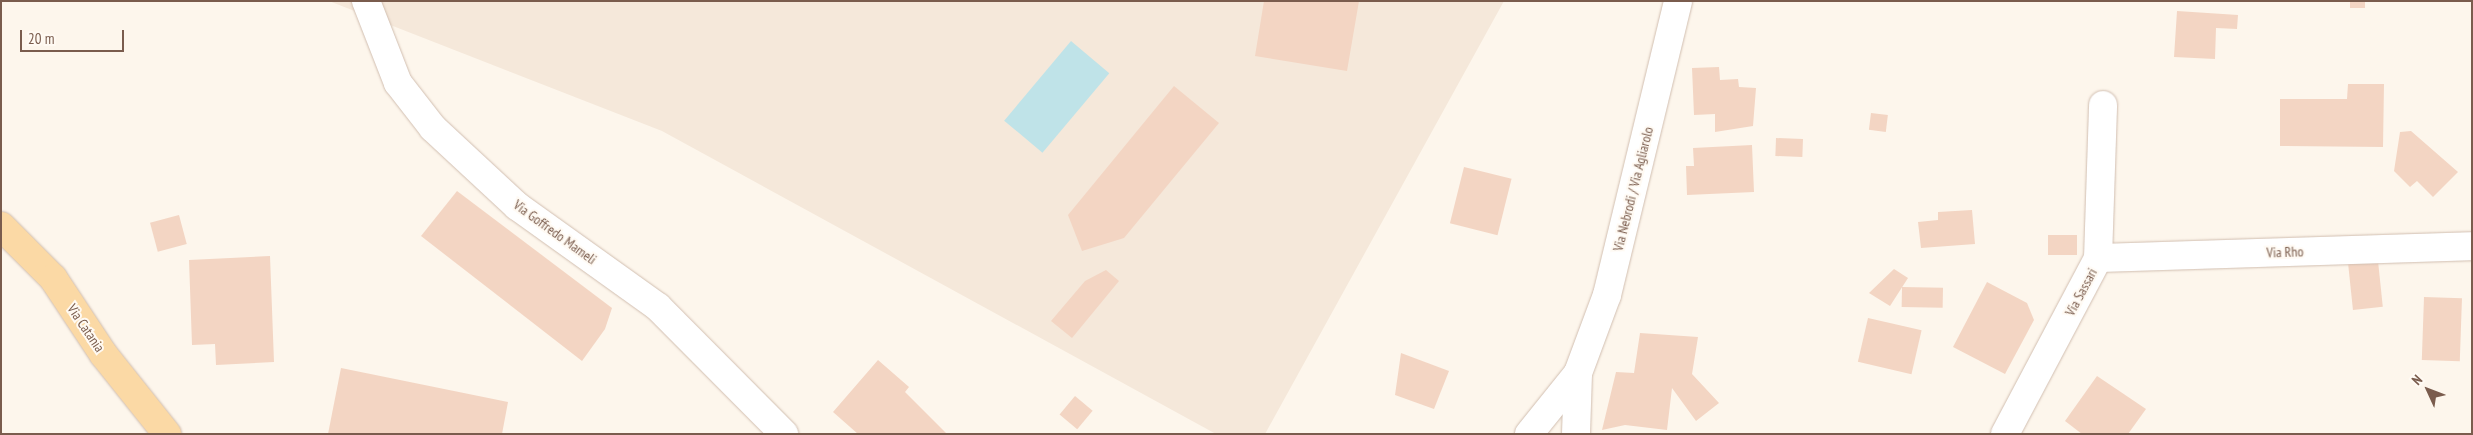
<!DOCTYPE html>
<style>
body{margin:0}
#map{position:relative;width:2473px;height:435px;overflow:hidden;background:#fdf6ec;font-family:"PT Sans Narrow",sans-serif}
div>[style]{position:absolute}
.residential>*{inset:0;background:#f5e8da}
.water>*{inset:0;background:#bfe3e8;transform-origin:0 0}
.building>*{inset:0;background:#f3d5c3;transform-origin:0 0}
.roads{filter:drop-shadow(0 0 1px #d1beb0) drop-shadow(0 0 1px #d1beb0)}
.minor>*{height:28px;margin:-14px;padding:0 14px;transform-origin:14px;border-radius:14px;background:#fff}
.major>*{height:28px;margin:-14px;padding:0 14px;transform-origin:14px;border-radius:14px;background:#fbd9a5}
span{translate:-50% -50%;white-space:nowrap;text-align:center;line-height:1.15;-webkit-text-stroke:4px #fffaf3;paint-order:stroke}
.street-label{font-size:14px;color:#7a5c4d}
.frame{position:absolute;inset:0;border:2px solid #7a5c4d;pointer-events:none}
.north{position:absolute;left:2403px;top:365px;width:50px;height:50px;-webkit-text-stroke:4px #fffaf3;paint-order:stroke;rotate:313deg;font-size:14px;font-weight:700;line-height:20px;text-align:center;color:#7a5c4d}
.north::after{content:'';display:block;margin:auto;width:18px;height:22px;background:#7a5c4d;clip-path:polygon(50% 0,100% 100%,50% 72%,0 100%)}
.scale{position:absolute;left:20px;top:30px;width:104px;height:22px;box-sizing:border-box;border:2px solid #7a5c4d;border-top:0;padding-left:6px;font-size:15px;line-height:18px;white-space:nowrap;color:#7a5c4d;-webkit-text-stroke:4px #fffaf3;paint-order:stroke}
</style>
<div id="map">
<div class="residential">
<i style="clip-path:polygon(329px 1px,1504px 1px,1265px 434px,1216px 434px,662px 131px)"></i>
</div>
<div class="water">
<i style="left:1071px;top:41px;width:50px;height:104px;rotate:40deg"></i>
</div>
<div class="building">
<i style="clip-path:polygon(1264px 1px,1359px 1px,1347px 71px,1255px 56px)"></i>
<i style="left:2350px;top:1px;width:15px;height:7px"></i>
<i style="clip-path:polygon(2177px 11px,2238px 15px,2237px 29px,2216px 28px,2215px 59px,2174px 57px)"></i>
<i style="clip-path:polygon(1719px 67px,1720px 80px,1738px 79px,1739px 87px,1756px 88px,1753px 126px,1715px 132px,1715px 114px,1694px 115px,1692px 68px)"></i>
<i style="clip-path:polygon(2348px 84px,2384px 84px,2383px 147px,2280px 146px,2280px 99px,2347px 99px)"></i>
<i style="clip-path:polygon(1174px 86px,1219px 123px,1124px 238px,1082px 251px,1068px 215px)"></i>
<i style="left:1871px;top:113px;width:17px;height:17px;rotate:7deg"></i>
<i style="clip-path:polygon(2411px 131px,2458px 172px,2433px 197px,2417px 181px,2410px 187px,2394px 171px,2400px 132px)"></i>
<i style="left:1776px;top:138px;width:27px;height:18px;rotate:2deg"></i>
<i style="clip-path:polygon(1752px 145px,1754px 192px,1687px 195px,1686px 166px,1694px 166px,1693px 148px)"></i>
<i style="left:1464px;top:167px;width:49px;height:58px;rotate:14deg"></i>
<i style="clip-path:polygon(457px 191px,612px 308px,605px 329px,582px 361px,421px 236px)"></i>
<i style="clip-path:polygon(1972px 210px,1975px 244px,1921px 248px,1918px 222px,1938px 220px,1938px 212px)"></i>
<i style="left:179px;top:215px;width:30px;height:30px;rotate:75deg"></i>
<i style="left:2048px;top:235px;width:29px;height:20px"></i>
<i style="clip-path:polygon(270px 256px,274px 362px,216px 365px,215px 344px,192px 345px,189px 260px)"></i>
<i style="left:2378px;top:261px;width:46px;height:30px;rotate:84deg"></i>
<i style="clip-path:polygon(1894px 269px,1908px 278px,1890px 306px,1869px 293px)"></i>
<i style="clip-path:polygon(1106px 270px,1119px 281px,1072px 338px,1051px 321px,1085px 281px)"></i>
<i style="clip-path:polygon(1987px 282px,2027px 303px,2034px 320px,2005px 374px,1953px 347px)"></i>
<i style="left:1902px;top:287px;width:41px;height:20px;rotate:1deg"></i>
<i style="left:2424px;top:297px;width:38px;height:63px;rotate:2deg"></i>
<i style="left:1868px;top:318px;width:55px;height:45px;rotate:13deg"></i>
<i style="clip-path:polygon(1640px 333px,1698px 337px,1692px 374px,1719px 403px,1696px 421px,1672px 388px,1667px 430px,1625px 425px,1602px 430px,1616px 372px,1634px 373px)"></i>
<i style="clip-path:polygon(1401px 353px,1449px 371px,1434px 409px,1395px 395px)"></i>
<i style="clip-path:polygon(878px 360px,909px 387px,905px 392px,947px 434px,858px 434px,833px 412px)"></i>
<i style="clip-path:polygon(341px 368px,508px 402px,502px 434px,328px 434px)"></i>
<i style="clip-path:polygon(2097px 376px,2146px 409px,2128px 434px,2082px 434px,2065px 421px)"></i>
<i style="left:1075px;top:396px;width:23px;height:24px;rotate:40deg"></i>
</div>
<div class="roads">
<div class="minor">
<i style="left:366px;top:1px;width:88px;rotate:68.7deg"></i>
<i style="left:398px;top:83px;width:57px;rotate:52.1deg"></i>
<i style="left:433px;top:128px;width:115px;rotate:42.9deg"></i>
<i style="left:517px;top:206px;width:173px;rotate:35.6deg"></i>
<i style="left:658px;top:307px;width:179px;rotate:45.2deg"></i>
<i style="left:2098px;top:258px;width:374px;rotate:-1.8deg"></i>
<i style="left:1529px;top:434px;width:78px;rotate:-51.2deg"></i>
<i style="left:1578px;top:373px;width:83px;rotate:-69.6deg"></i>
<i style="left:1607px;top:295px;width:302px;rotate:-76.4deg"></i>
<i style="left:1576px;top:434px;width:61px;rotate:-88.1deg"></i>
<i style="left:2005px;top:434px;width:199px;rotate:-62.1deg"></i>
<i style="left:2098px;top:258px;width:153px;rotate:-88.1deg"></i>
</div>
<div class="major">
<i style="left:1px;top:226px;width:74px;rotate:45deg"></i>
<i style="left:53px;top:278px;width:92px;rotate:56.5deg"></i>
<i style="left:104px;top:355px;width:101px;rotate:51.4deg"></i>
</div>
</div>
<div class="street-label">
<span style="left:1633px;top:189px;rotate:-76deg">Via Nebrodi / Via Agliarolo</span>
<span style="left:555px;top:232px;rotate:36deg">Via Goffredo Mameli</span>
<span style="left:2285px;top:252px;rotate:-2deg">Via Rho</span>
<span style="left:2081px;top:292px;rotate:-62deg">Via Sassari</span>
<span style="left:86px;top:328px;rotate:56deg">Via Catania</span>
</div>
<div class="frame"></div>
<div class="north">N</div>
<div class="scale">20 m</div>
</div>
